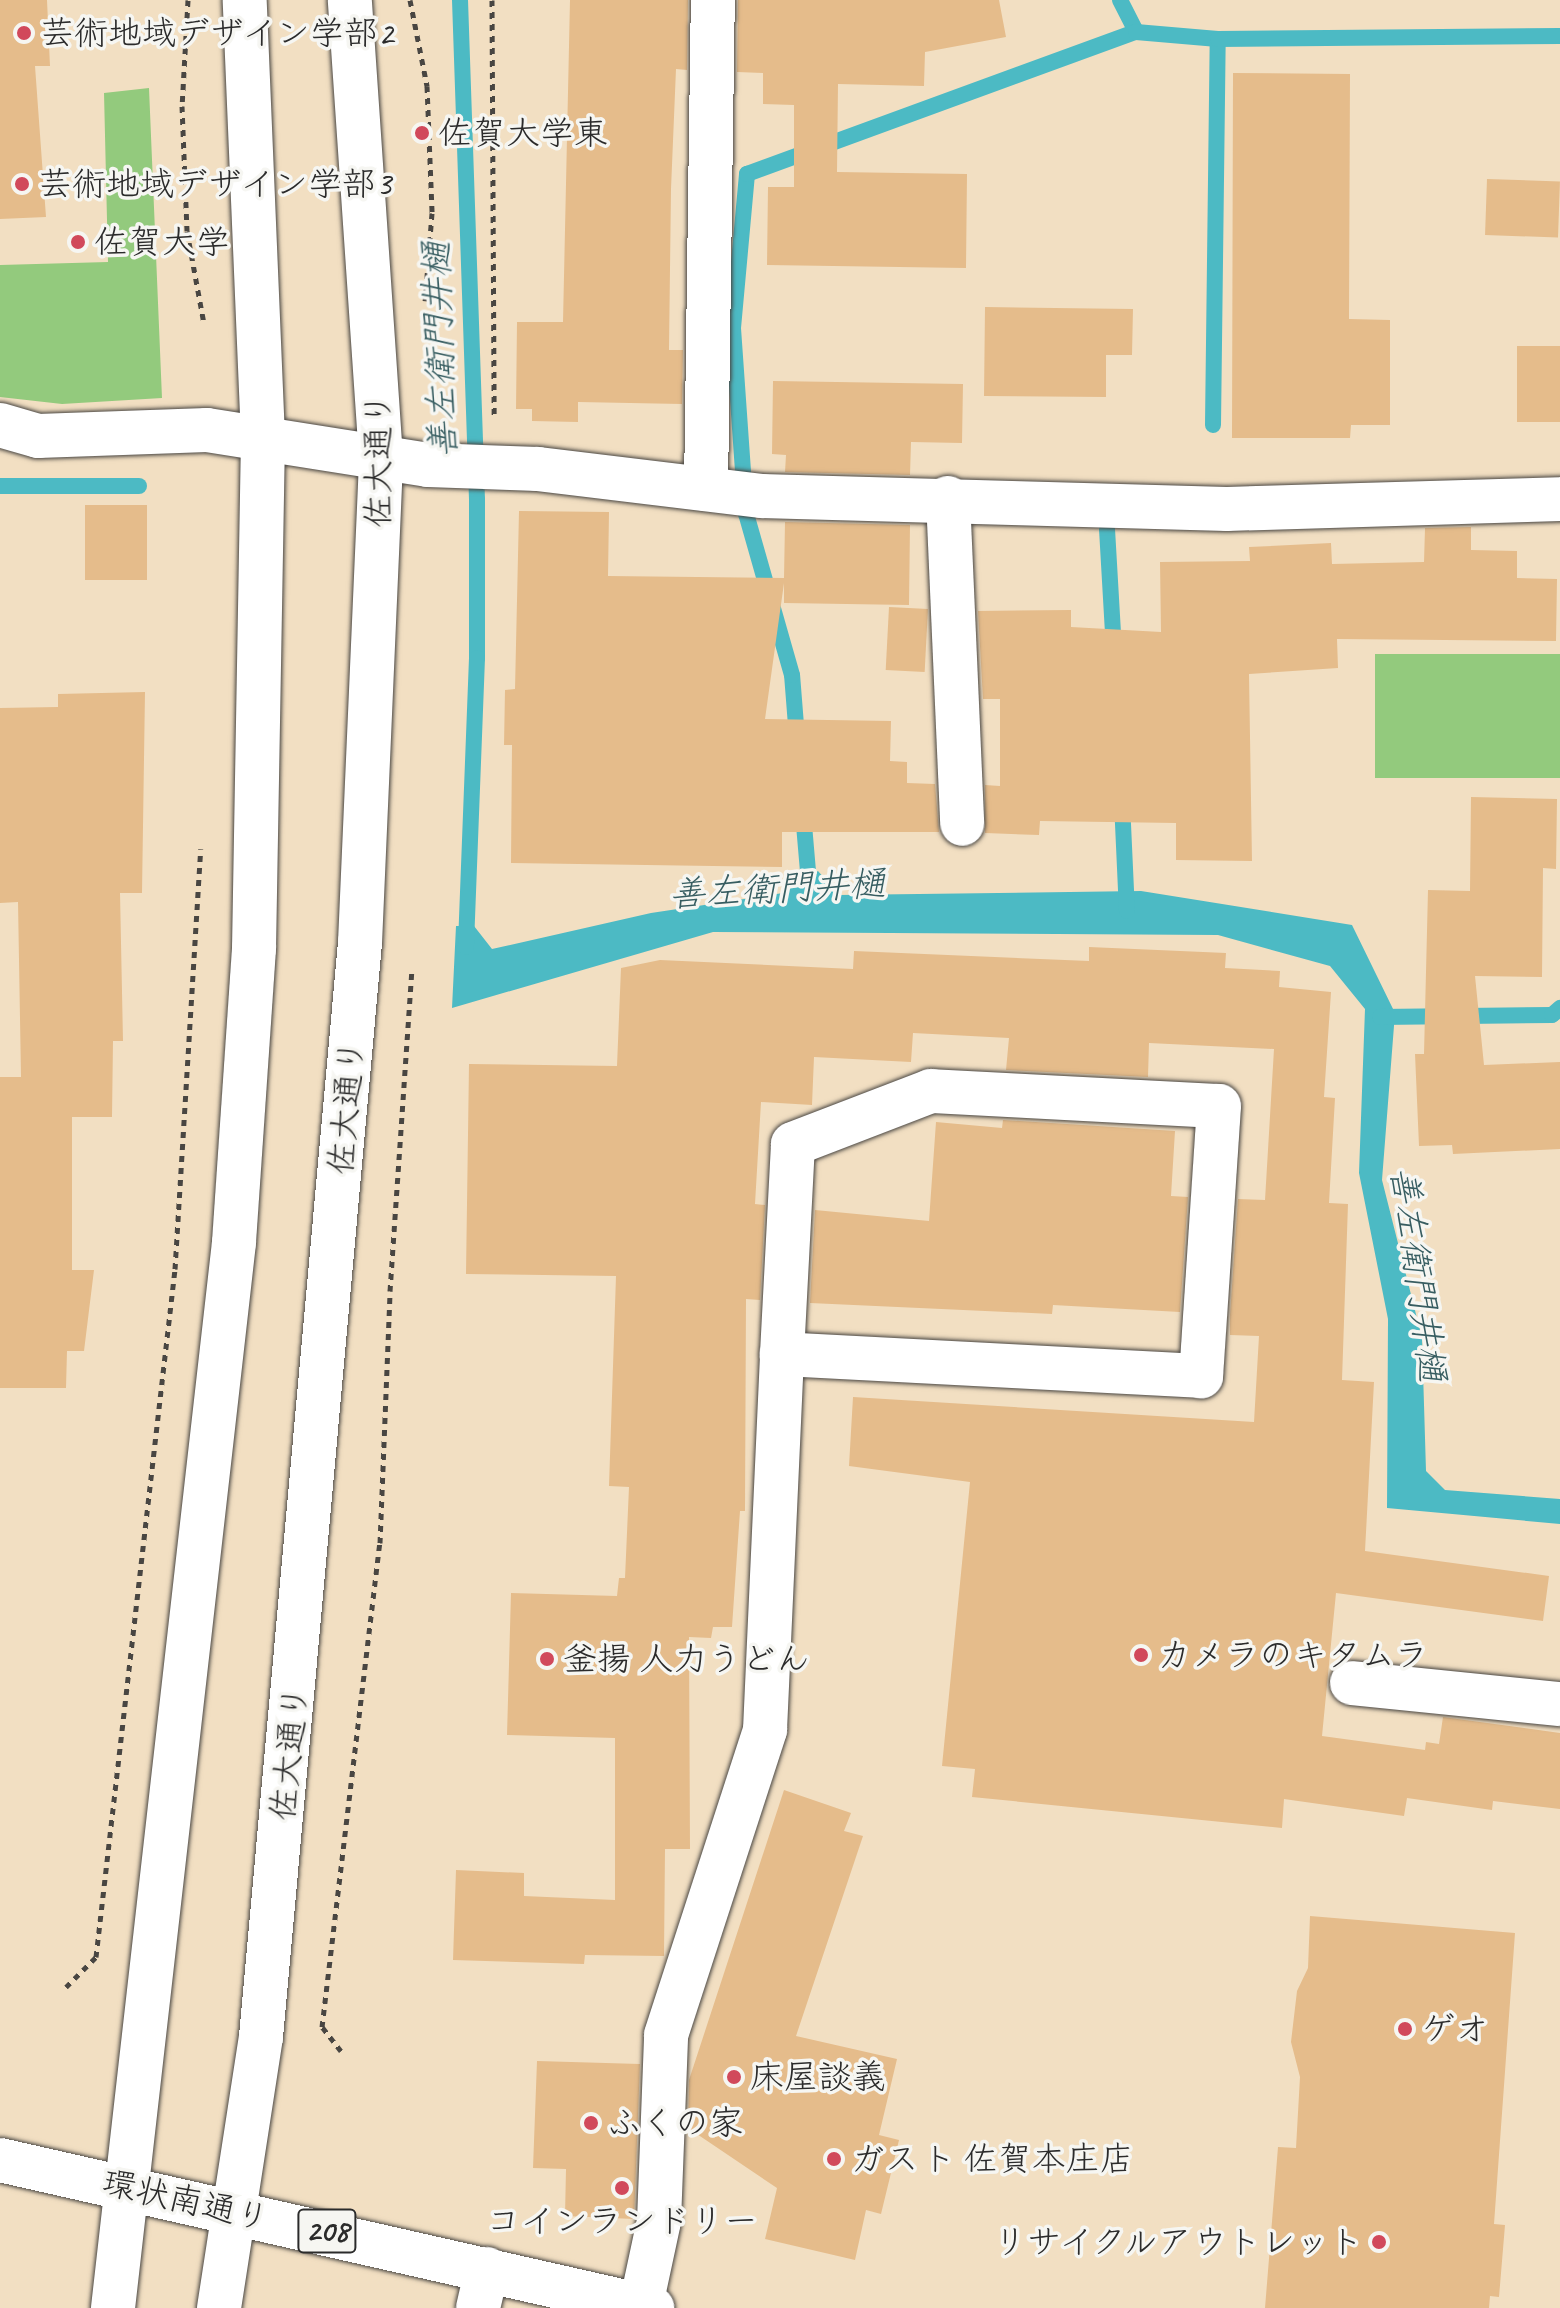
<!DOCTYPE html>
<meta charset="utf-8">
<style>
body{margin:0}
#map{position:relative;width:1560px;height:2308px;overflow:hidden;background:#f2dfc2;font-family:Caveat,"Klee One",sans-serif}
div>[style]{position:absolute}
.green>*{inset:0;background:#93ca7d;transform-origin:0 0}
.water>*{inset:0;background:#4cbac4}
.stream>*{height:16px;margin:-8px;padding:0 8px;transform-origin:8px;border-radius:8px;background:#4cbac4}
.building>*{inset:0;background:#e5bc8b;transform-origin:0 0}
.path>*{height:5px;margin-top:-2.5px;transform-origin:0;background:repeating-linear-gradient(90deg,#494642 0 6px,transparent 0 12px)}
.roads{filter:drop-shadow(0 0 2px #494642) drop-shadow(0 0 2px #494642)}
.street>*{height:44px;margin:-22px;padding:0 22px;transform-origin:22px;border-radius:22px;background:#fff}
.secondary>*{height:44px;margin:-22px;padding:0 22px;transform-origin:22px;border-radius:22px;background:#fff}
.highway>*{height:44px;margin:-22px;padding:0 22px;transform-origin:22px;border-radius:22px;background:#fff}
.dots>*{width:22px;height:22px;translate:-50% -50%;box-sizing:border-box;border:4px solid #f6f6f2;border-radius:50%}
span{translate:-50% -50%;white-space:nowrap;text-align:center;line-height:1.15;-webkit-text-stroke:7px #f6f6f2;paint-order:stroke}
.shield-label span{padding:2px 6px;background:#f6f6f2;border:2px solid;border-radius:6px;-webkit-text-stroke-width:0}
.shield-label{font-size:32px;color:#2b2b2b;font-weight:700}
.poi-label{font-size:34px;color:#2b2b2b}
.left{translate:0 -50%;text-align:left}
.right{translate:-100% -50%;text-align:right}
.street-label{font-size:34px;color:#2b2b2b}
.water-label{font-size:36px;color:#375d61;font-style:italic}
</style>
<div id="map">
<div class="green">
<i style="clip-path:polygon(149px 88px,162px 398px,62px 404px,0 397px,0 265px,108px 262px,104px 93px)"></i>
<i style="left:1560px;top:654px;width:124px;height:185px;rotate:90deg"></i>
</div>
<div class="water">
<i style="clip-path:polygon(818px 871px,839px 895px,1141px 891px,1352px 925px,1395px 1013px,1382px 1180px,1422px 1338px,1426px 1471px,1445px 1490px,1560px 1499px,1560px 1524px,1387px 1508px,1388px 1319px,1359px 1173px,1365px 1009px,1330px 966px,1218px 935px,713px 932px,452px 1008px,456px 926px,474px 926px,492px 949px,651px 913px,783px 893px)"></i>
</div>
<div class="stream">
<i style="left:460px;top:0;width:500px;rotate:88.05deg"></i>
<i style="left:477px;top:500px;width:158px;rotate:90deg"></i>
<i style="left:477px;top:658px;width:289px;rotate:92.2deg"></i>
<i style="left:1120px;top:0;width:36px;rotate:63deg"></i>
<i style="left:1213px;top:425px;width:386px;rotate:-89.3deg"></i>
<i style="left:0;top:486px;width:139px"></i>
<i style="left:1107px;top:529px;width:122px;rotate:86.7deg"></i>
<i style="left:797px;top:738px;width:63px;rotate:-94.5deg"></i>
<i style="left:792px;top:675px;width:167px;rotate:-105.9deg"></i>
<i style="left:746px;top:514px;width:186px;rotate:-94deg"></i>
<i style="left:733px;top:328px;width:155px;rotate:-84.8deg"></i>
<i style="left:747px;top:174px;width:414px;rotate:-20.1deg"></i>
<i style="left:1136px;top:32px;width:82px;rotate:4.9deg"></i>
<i style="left:1218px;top:39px;width:342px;rotate:-0.5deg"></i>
<i style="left:1122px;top:802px;width:109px;rotate:87.4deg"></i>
<i style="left:803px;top:813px;width:81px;rotate:85.1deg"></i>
<i style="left:1380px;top:1017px;width:172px;rotate:-0.7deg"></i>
<i style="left:1552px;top:1015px;width:11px;rotate:-41deg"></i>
</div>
<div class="building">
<i style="clip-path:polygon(0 0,47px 0,50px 66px,35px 66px,46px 217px,0 219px)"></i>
<i style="clip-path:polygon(570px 0,688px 0,687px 70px,676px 69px,671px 189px,669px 350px,683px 350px,682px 404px,578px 402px,578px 422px,532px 421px,532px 409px,516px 409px,517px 322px,563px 322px)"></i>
<i style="clip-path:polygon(738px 0,999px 0,1006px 37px,925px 52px,924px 86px,838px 84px,837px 172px,967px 174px,966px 268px,767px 265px,768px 187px,794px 187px,794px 105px,763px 104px,763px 73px,737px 72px)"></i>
<i style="clip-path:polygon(1233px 73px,1350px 74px,1349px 319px,1390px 320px,1390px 425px,1351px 425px,1350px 438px,1232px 438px)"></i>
<i style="left:1487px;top:179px;width:73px;height:56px;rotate:2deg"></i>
<i style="clip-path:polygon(985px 307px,1133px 309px,1132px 355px,1106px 355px,1106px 397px,984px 396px)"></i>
<i style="left:1517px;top:346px;width:43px;height:76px"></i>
<i style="clip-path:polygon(773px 381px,963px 384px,962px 443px,911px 442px,910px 475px,785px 472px,786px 455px,772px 454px)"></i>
<i style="left:85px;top:505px;width:62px;height:75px"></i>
<i style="clip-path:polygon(519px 511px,609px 512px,608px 576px,784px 578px,785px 522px,910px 525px,909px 605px,784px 603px,784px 583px,765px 719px,891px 721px,890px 761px,907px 762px,907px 783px,935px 784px,939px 832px,782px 832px,782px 867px,511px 863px,512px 745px,504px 745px,505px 690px,515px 689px)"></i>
<i style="clip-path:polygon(1471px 527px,1471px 550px,1517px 551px,1517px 578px,1557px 579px,1556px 641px,1337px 639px,1338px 668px,1249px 674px,1252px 861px,1176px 860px,1176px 823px,1040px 821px,1039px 835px,985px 833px,985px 785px,1000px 786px,1000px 699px,983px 699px,978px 611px,1071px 610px,1071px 627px,1161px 632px,1160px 562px,1250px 561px,1249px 547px,1331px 543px,1332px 564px,1424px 562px,1425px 528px)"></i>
<i style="left:889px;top:607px;width:39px;height:63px;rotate:3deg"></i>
<i style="clip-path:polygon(145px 692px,142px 893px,120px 893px,123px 1041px,113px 1041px,112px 1117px,72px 1117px,72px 1270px,94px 1270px,84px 1351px,67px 1351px,66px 1388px,0 1388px,0 1077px,21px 1077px,18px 902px,0 903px,0 708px,58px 707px,58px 694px)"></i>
<i style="clip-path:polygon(1471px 797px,1557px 799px,1556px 869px,1543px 868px,1542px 977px,1475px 976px,1484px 1065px,1560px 1062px,1560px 1149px,1453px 1154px,1452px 1145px,1419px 1146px,1415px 1054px,1424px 1054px,1428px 890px,1470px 891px)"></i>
<i style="clip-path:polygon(1089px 947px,1226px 953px,1225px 968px,1280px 971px,1279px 987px,1331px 992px,1324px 1097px,1335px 1098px,1329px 1203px,1348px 1204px,1342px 1380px,1374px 1382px,1365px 1551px,1549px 1576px,1543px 1621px,1336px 1593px,1322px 1736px,1425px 1750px,1426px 1742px,1439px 1744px,1443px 1717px,1560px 1733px,1560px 1809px,1493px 1801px,1492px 1810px,1407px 1798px,1404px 1816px,1284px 1799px,1282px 1828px,972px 1797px,975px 1769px,942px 1766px,970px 1482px,849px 1466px,853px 1397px,1254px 1422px,1259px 1336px,1230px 1335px,1230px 1315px,1238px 1199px,1265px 1200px,1274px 1049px,1149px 1043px,1148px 1077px,1006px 1070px,1009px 1038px,913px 1033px,911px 1062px,814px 1057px,812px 1105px,761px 1102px,755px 1204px,765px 1205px,760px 1300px,746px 1299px,745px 1511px,740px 1511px,732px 1627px,713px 1627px,711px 1638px,689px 1637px,690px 1849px,665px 1849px,664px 1956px,585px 1955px,584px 1964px,453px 1960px,456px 1870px,524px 1873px,524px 1896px,615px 1900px,615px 1738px,507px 1735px,511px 1593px,617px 1596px,619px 1578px,625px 1578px,629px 1487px,609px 1486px,616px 1276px,466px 1274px,469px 1064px,617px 1066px,621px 968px,660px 960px,853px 969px,854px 951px,1089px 961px)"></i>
<i style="clip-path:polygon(1003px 1120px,1175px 1131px,1171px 1196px,1188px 1197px,1180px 1312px,1053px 1305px,1052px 1314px,810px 1303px,815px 1210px,929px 1221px,936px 1122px,1002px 1128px)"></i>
<i style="clip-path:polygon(784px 1790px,851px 1813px,844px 1831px,863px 1836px,796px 2036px,897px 2059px,879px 2135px,899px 2140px,881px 2214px,866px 2210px,855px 2260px,765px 2239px,777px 2188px,688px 2128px,689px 2080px)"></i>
<i style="clip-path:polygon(1310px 1916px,1515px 1933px,1494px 2224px,1505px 2225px,1499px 2297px,1490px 2296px,1489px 2308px,1265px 2308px,1278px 2147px,1296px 2148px,1300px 2077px,1291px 2042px,1297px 1991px,1308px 1968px)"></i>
<i style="clip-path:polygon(537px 2061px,640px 2064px,634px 2219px,565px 2216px,566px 2169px,533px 2168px)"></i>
</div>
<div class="path">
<i style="left:188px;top:0;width:106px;rotate:93.2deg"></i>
<i style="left:182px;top:106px;width:125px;rotate:87.7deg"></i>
<i style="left:187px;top:231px;width:95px;rotate:79.6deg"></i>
<i style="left:410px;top:0;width:88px;rotate:78.8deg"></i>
<i style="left:427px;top:86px;width:127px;rotate:87.7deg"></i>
<i style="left:432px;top:213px;width:88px;rotate:94.5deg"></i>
<i style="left:492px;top:0;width:419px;rotate:89.7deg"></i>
<i style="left:66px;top:1987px;width:42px;rotate:-45deg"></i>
<i style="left:96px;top:1957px;width:693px;rotate:-83.45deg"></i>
<i style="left:175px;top:1269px;width:421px;rotate:-86.5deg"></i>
<i style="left:341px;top:2051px;width:31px;rotate:-128deg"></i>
<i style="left:322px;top:2027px;width:487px;rotate:-83.2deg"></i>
<i style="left:380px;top:1543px;width:252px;rotate:-87.7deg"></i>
<i style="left:390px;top:1291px;width:321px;rotate:-86.1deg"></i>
</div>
<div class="roads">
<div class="street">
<i style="left:0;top:425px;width:40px;rotate:16deg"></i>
<i style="left:38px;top:436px;width:169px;rotate:-2deg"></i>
<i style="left:207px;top:430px;width:224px;rotate:9deg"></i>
<i style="left:428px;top:465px;width:110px;rotate:2.1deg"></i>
<i style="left:538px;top:469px;width:225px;rotate:6.9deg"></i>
<i style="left:761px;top:496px;width:466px;rotate:1.6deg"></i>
<i style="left:1227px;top:509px;width:333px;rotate:-1.7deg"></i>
<i style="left:706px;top:489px;width:489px;rotate:-89.2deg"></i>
<i style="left:948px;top:498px;width:326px;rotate:87.5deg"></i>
<i style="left:1352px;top:1683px;width:209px;rotate:5.8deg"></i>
<i style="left:641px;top:2305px;width:86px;rotate:-77.9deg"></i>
<i style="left:659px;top:2221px;width:186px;rotate:-87.8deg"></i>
<i style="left:666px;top:2035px;width:321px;rotate:-72deg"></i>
<i style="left:765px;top:1730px;width:376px;rotate:-87.4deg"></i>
<i style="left:782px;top:1354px;width:210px;rotate:-87deg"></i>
<i style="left:793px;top:1144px;width:148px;rotate:-21deg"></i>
<i style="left:931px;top:1091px;width:288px;rotate:3deg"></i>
<i style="left:1219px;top:1106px;width:271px;rotate:93.8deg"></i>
<i style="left:1201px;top:1376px;width:420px;rotate:-177deg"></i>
<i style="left:478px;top:2308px;width:40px;rotate:-77deg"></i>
</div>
<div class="secondary">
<i style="left:113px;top:2308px;width:1073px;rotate:-83.52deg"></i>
<i style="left:234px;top:1242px;width:294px;rotate:-86.1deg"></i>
<i style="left:254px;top:949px;width:511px;rotate:-88.99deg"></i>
<i style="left:263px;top:438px;width:438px;rotate:-92.4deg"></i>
<i style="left:219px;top:2308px;width:274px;rotate:-81.2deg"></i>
<i style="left:261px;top:2037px;width:1098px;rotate:-84.83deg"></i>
<i style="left:360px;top:943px;width:485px;rotate:-87.5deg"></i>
<i style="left:381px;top:458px;width:459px;rotate:-93.9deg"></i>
</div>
<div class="highway">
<i style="left:0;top:2160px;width:669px;rotate:12.79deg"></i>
</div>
</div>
<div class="dots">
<i style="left:24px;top:33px;background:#d1495b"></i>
<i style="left:422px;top:133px;background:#d1495b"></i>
<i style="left:22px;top:184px;background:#d1495b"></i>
<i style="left:78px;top:242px;background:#d1495b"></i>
<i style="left:1141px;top:1655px;background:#d1495b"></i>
<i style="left:547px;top:1659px;background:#d1495b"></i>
<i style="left:1405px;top:2029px;background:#d1495b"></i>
<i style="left:734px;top:2077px;background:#d1495b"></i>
<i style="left:591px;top:2123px;background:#d1495b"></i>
<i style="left:834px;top:2159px;background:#d1495b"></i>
<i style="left:622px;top:2188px;background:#d1495b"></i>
<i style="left:1379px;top:2242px;background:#d1495b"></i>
</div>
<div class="shield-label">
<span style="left:327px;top:2231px">208</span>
</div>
<div class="poi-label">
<span class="left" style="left:40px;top:33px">芸術地域デザイン学部2</span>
<span class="left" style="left:438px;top:133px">佐賀大学東</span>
<span class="left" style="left:38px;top:184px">芸術地域デザイン学部3</span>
<span class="left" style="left:94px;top:242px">佐賀大学</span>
<span class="left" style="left:1157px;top:1655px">カメラのキタムラ</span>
<span class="left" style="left:563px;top:1659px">釜揚 人力うどん</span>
<span class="left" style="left:1421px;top:2029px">ゲオ</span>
<span class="left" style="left:750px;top:2077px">床屋談義</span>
<span class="left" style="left:607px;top:2123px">ふくの家</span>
<span class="left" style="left:850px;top:2159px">ガスト 佐賀本庄店</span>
<span style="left:622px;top:2221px">コインランドリー</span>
<span class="right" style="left:1363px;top:2242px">リサイクルアウトレット</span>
</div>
<div class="street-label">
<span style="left:378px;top:460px;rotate:-90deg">佐大通り</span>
<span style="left:346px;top:1107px;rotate:-85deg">佐大通り</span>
<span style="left:289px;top:1753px;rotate:-84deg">佐大通り</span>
<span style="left:186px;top:2200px;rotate:13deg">環状南通り</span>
</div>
<div class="water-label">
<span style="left:440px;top:350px;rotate:-92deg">善左衛門井樋</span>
<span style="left:777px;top:889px;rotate:-3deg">善左衛門井樋</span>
<span style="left:1418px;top:1274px;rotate:82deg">善左衛門井樋</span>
</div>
</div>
